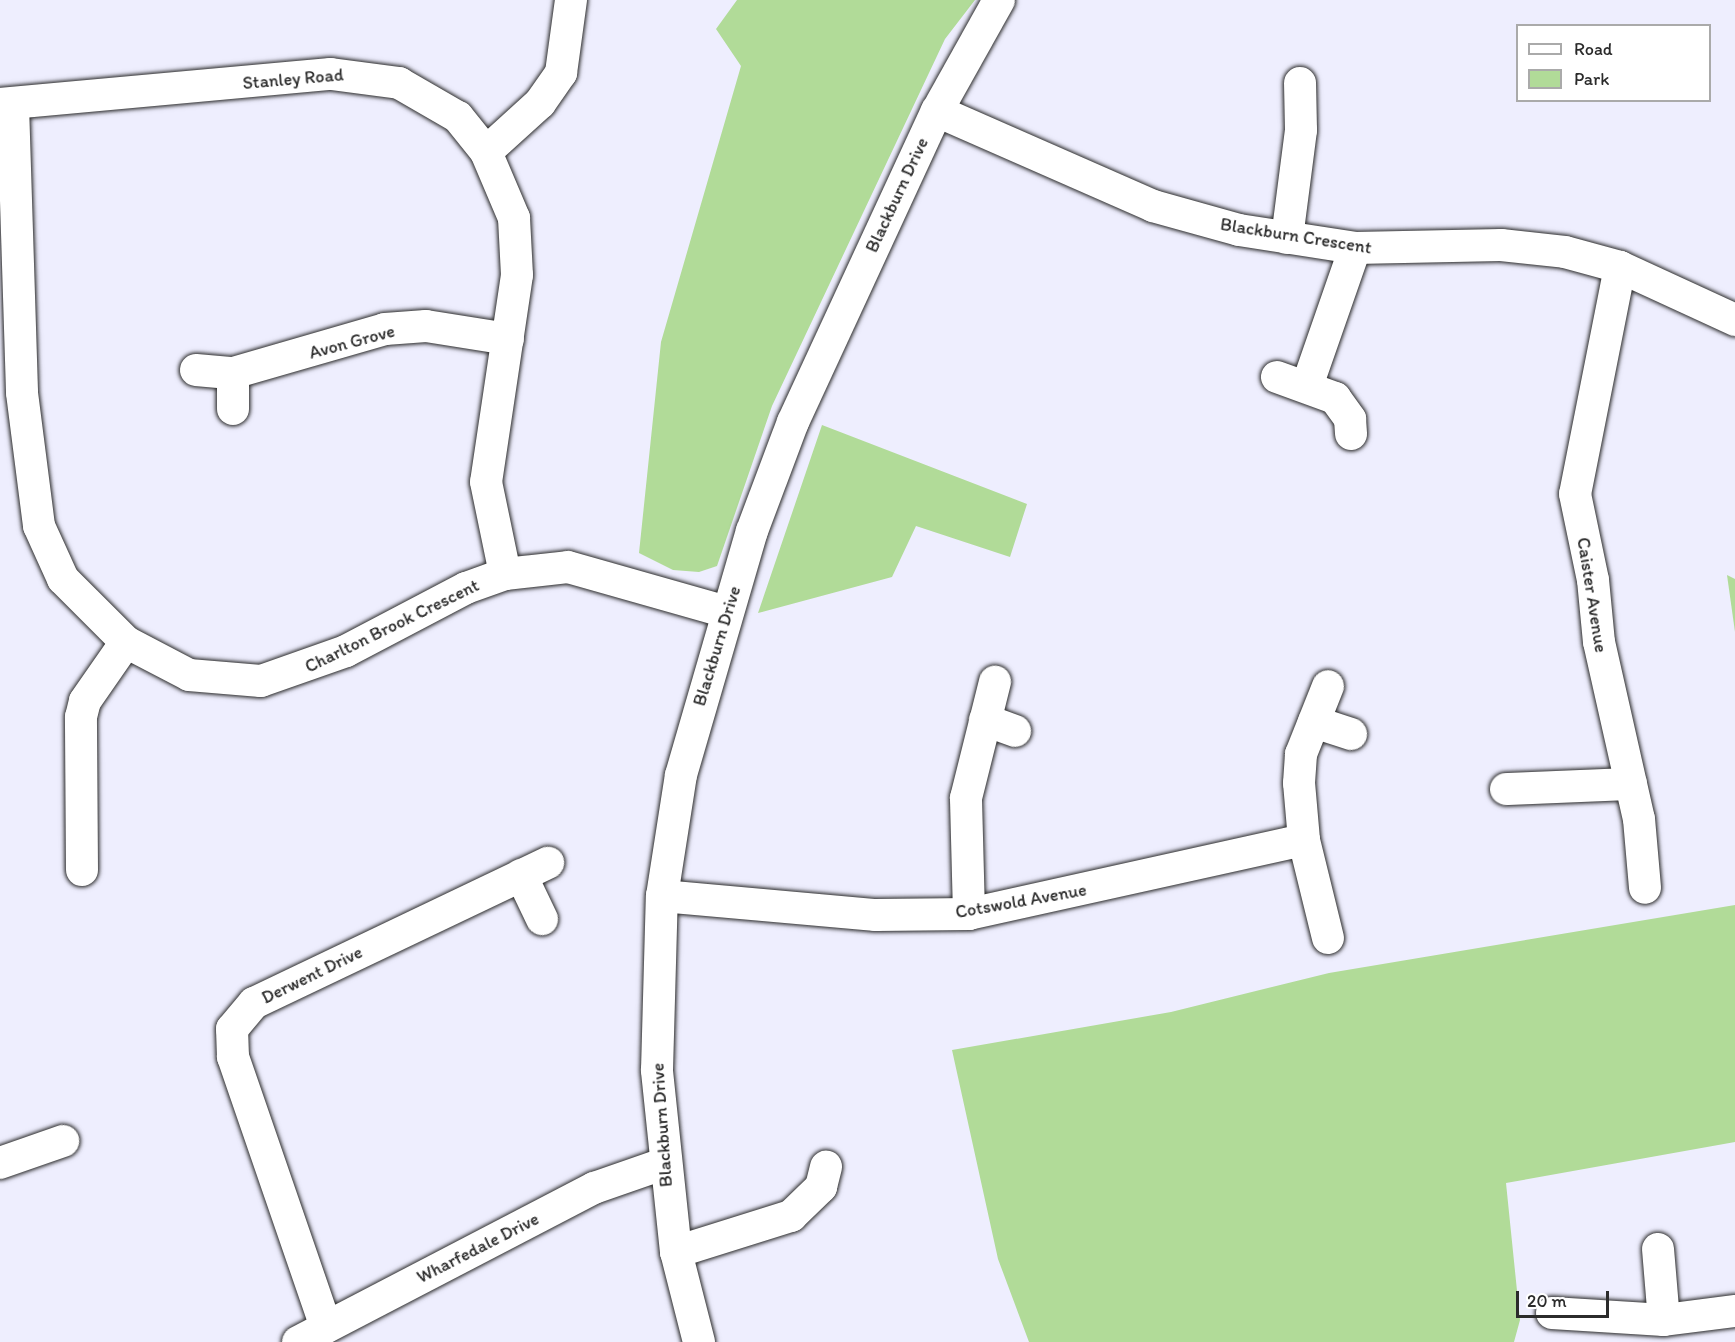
<!DOCTYPE html>
<style>
body{margin:0}
#map{position:relative;width:1735px;height:1342px;overflow:hidden;background:#eeeefe;font-family:Itim,sans-serif}
div>[style]{position:absolute}
.green>*{inset:0;background:#b1db98}
.roads{filter:drop-shadow(0 0 2px #2b2b2b) drop-shadow(0 0 2px #2b2b2b)}
.street>*{height:32px;margin:-16px;padding:0 16px;transform-origin:16px;border-radius:16px;background:#fff}
span{translate:-50% -50%;white-space:nowrap;text-align:center;line-height:1.15;-webkit-text-stroke:4.5px #fff;paint-order:stroke}
.street-label{font-size:18px;color:#2b2b2b}
.legend{position:absolute;left:1516px;top:24px;width:195px;height:78px;box-sizing:border-box;background:#fff;border:2px solid #aaa;margin:0;padding:8px 10px;list-style:none;font-size:18px;color:#2b2b2b}
.legend li{display:flex;align-items:center;gap:12px;height:30px}
.legend b{width:30px;border:2px solid #aaa}
.scale{position:absolute;left:1516px;top:1291px;width:93px;height:27px;box-sizing:border-box;border:3px solid #2b2b2b;border-top:0;padding-left:8px;font-size:18px;line-height:21px;white-space:nowrap;color:#2b2b2b;-webkit-text-stroke:4px #fff;paint-order:stroke}
</style>
<div id="map">
<div class="green">
<i style="clip-path:polygon(737px 0,975px 0,945px 39px,772px 406px,717px 566px,699px 572px,673px 570px,639px 553px,661px 342px,741px 66px,716px 29px)"></i>
<i style="clip-path:polygon(822px 425px,1027px 504px,1010px 557px,916px 526px,892px 577px,758px 613px)"></i>
<i style="clip-path:polygon(1727px 575px,1735px 579px,1735px 632px)"></i>
<i style="clip-path:polygon(1735px 905px,1735px 1142px,1506px 1183px,1520px 1320px,1514px 1342px,1029px 1342px,998px 1259px,952px 1050px,1171px 1012px,1329px 973px)"></i>
</div>
<div class="roads">
<div class="street">
<i style="left:0;top:104px;width:332px;rotate:-5.2deg"></i>
<i style="left:331px;top:74px;width:69px;rotate:7.5deg"></i>
<i style="left:399px;top:83px;width:68px;rotate:30deg"></i>
<i style="left:458px;top:117px;width:45px;rotate:51.3deg"></i>
<i style="left:486px;top:152px;width:72px;rotate:67deg"></i>
<i style="left:514px;top:218px;width:57px;rotate:87deg"></i>
<i style="left:517px;top:275px;width:209px;rotate:98.5deg"></i>
<i style="left:486px;top:482px;width:94px;rotate:78.3deg"></i>
<i style="left:13px;top:105px;width:288px;rotate:88.2deg"></i>
<i style="left:22px;top:393px;width:134px;rotate:82.7deg"></i>
<i style="left:39px;top:526px;width:58px;rotate:65.6deg"></i>
<i style="left:63px;top:579px;width:89px;rotate:45deg"></i>
<i style="left:126px;top:642px;width:71px;rotate:27.6deg"></i>
<i style="left:189px;top:675px;width:72px;rotate:4.8deg"></i>
<i style="left:261px;top:681px;width:90px;rotate:-19.4deg"></i>
<i style="left:346px;top:651px;width:136px;rotate:-27.7deg"></i>
<i style="left:466px;top:588px;width:41px;rotate:-19.7deg"></i>
<i style="left:505px;top:574px;width:63px;rotate:-6.3deg"></i>
<i style="left:568px;top:567px;width:165px;rotate:15.8deg"></i>
<i style="left:937px;top:111px;width:236px;rotate:23.7deg"></i>
<i style="left:1153px;top:206px;width:89px;rotate:15.6deg"></i>
<i style="left:1239px;top:230px;width:117px;rotate:8.8deg"></i>
<i style="left:1355px;top:248px;width:146px;rotate:-1.2deg"></i>
<i style="left:1501px;top:245px;width:64px;rotate:6.2deg"></i>
<i style="left:1565px;top:252px;width:57px;rotate:15.3deg"></i>
<i style="left:1620px;top:267px;width:127px;rotate:24.7deg"></i>
<i style="left:486px;top:152px;width:73px;rotate:-42.2deg"></i>
<i style="left:540px;top:103px;width:37px;rotate:-55deg"></i>
<i style="left:561px;top:73px;width:74px;rotate:-82.2deg"></i>
<i style="left:1287px;top:238px;width:109px;rotate:-82.6deg"></i>
<i style="left:1301px;top:130px;width:47px;rotate:-91.2deg"></i>
<i style="left:1620px;top:267px;width:231px;rotate:101.2deg"></i>
<i style="left:1575px;top:494px;width:88px;rotate:78.2deg"></i>
<i style="left:1593px;top:580px;width:62px;rotate:84.5deg"></i>
<i style="left:1599px;top:642px;width:181px;rotate:77.3deg"></i>
<i style="left:1639px;top:819px;width:69px;rotate:85deg"></i>
<i style="left:196px;top:370px;width:37px;rotate:5deg"></i>
<i style="left:233px;top:373px;width:158px;rotate:-16.1deg"></i>
<i style="left:385px;top:329px;width:41px;rotate:-4.2deg"></i>
<i style="left:426px;top:326px;width:83px;rotate:9deg"></i>
<i style="left:233px;top:373px;width:36px;rotate:90deg"></i>
<i style="left:1277px;top:377px;width:62px;rotate:19.9deg"></i>
<i style="left:1335px;top:398px;width:26px;rotate:54deg"></i>
<i style="left:1350px;top:419px;width:15px;rotate:86deg"></i>
<i style="left:1307px;top:386px;width:146px;rotate:-70.8deg"></i>
<i style="left:985px;top:720px;width:32px;rotate:20deg"></i>
<i style="left:1314px;top:722px;width:39px;rotate:18deg"></i>
<i style="left:1506px;top:789px;width:125px;rotate:-2.3deg"></i>
<i style="left:82px;top:870px;width:153px;rotate:-90.4deg"></i>
<i style="left:81px;top:717px;width:16px;rotate:-76deg"></i>
<i style="left:85px;top:701px;width:72px;rotate:-55.2deg"></i>
<i style="left:521px;top:875px;width:49px;rotate:64.5deg"></i>
<i style="left:662px;top:896px;width:215px;rotate:5.1deg"></i>
<i style="left:876px;top:915px;width:93px;rotate:-0.6deg"></i>
<i style="left:969px;top:914px;width:343px;rotate:-12.5deg"></i>
<i style="left:969px;top:914px;width:116px;rotate:-91.5deg"></i>
<i style="left:966px;top:798px;width:120px;rotate:-76deg"></i>
<i style="left:1328px;top:938px;width:101px;rotate:-103.8deg"></i>
<i style="left:1304px;top:840px;width:57px;rotate:-95deg"></i>
<i style="left:1299px;top:783px;width:29px;rotate:-86deg"></i>
<i style="left:1301px;top:754px;width:73px;rotate:-68.3deg"></i>
<i style="left:0;top:1163px;width:67px;rotate:-19.2deg"></i>
<i style="left:1658px;top:1249px;width:71px;rotate:85.2deg"></i>
<i style="left:676px;top:1252px;width:121px;rotate:-17.4deg"></i>
<i style="left:791px;top:1216px;width:42px;rotate:-44deg"></i>
<i style="left:821px;top:1187px;width:21px;rotate:-76deg"></i>
<i style="left:1552px;top:1313px;width:112px;rotate:3.6deg"></i>
<i style="left:1664px;top:1320px;width:72px;rotate:-7.2deg"></i>
<i style="left:326px;top:1327px;width:286px;rotate:-109deg"></i>
<i style="left:233px;top:1057px;width:28px;rotate:-92deg"></i>
<i style="left:232px;top:1029px;width:34px;rotate:-50deg"></i>
<i style="left:254px;top:1003px;width:326px;rotate:-25.5deg"></i>
<i style="left:298px;top:1342px;width:334px;rotate:-27.5deg"></i>
<i style="left:594px;top:1188px;width:73px;rotate:-19.2deg"></i>
<i style="left:699px;top:1342px;width:93px;rotate:-104.3deg"></i>
<i style="left:676px;top:1252px;width:183px;rotate:-96deg"></i>
<i style="left:657px;top:1070px;width:174px;rotate:-88.4deg"></i>
<i style="left:662px;top:896px;width:122px;rotate:-81.1deg"></i>
<i style="left:681px;top:775px;width:254px;rotate:-73.8deg"></i>
<i style="left:752px;top:531px;width:116px;rotate:-69.4deg"></i>
<i style="left:793px;top:422px;width:343px;rotate:-65.2deg"></i>
<i style="left:937px;top:111px;width:127px;rotate:-60.8deg"></i>
</div>
</div>
<div class="street-label">
<span style="left:293px;top:79px;rotate:-5deg">Stanley Road</span>
<span style="left:897px;top:195px;rotate:-65deg">Blackburn Drive</span>
<span style="left:1296px;top:236px;rotate:9deg">Blackburn Crescent</span>
<span style="left:352px;top:342px;rotate:-15deg">Avon Grove</span>
<span style="left:1592px;top:595px;rotate:81deg">Caister Avenue</span>
<span style="left:392px;top:626px;rotate:-26deg">Charlton Brook Crescent</span>
<span style="left:717px;top:646px;rotate:-73deg">Blackburn Drive</span>
<span style="left:1021px;top:901px;rotate:-10deg">Cotswold Avenue</span>
<span style="left:312px;top:975px;rotate:-26deg">Derwent Drive</span>
<span style="left:662px;top:1125px;rotate:-94deg">Blackburn Drive</span>
<span style="left:478px;top:1248px;rotate:-27deg">Wharfedale Drive</span>
</div>
<ul class="legend">
<li><b style="height:8px;background:#fff"></b>Road</li>
<li><b style="height:16px;background:#b1db98"></b>Park</li>
</ul>
<div class="scale">20 m</div>
</div>
